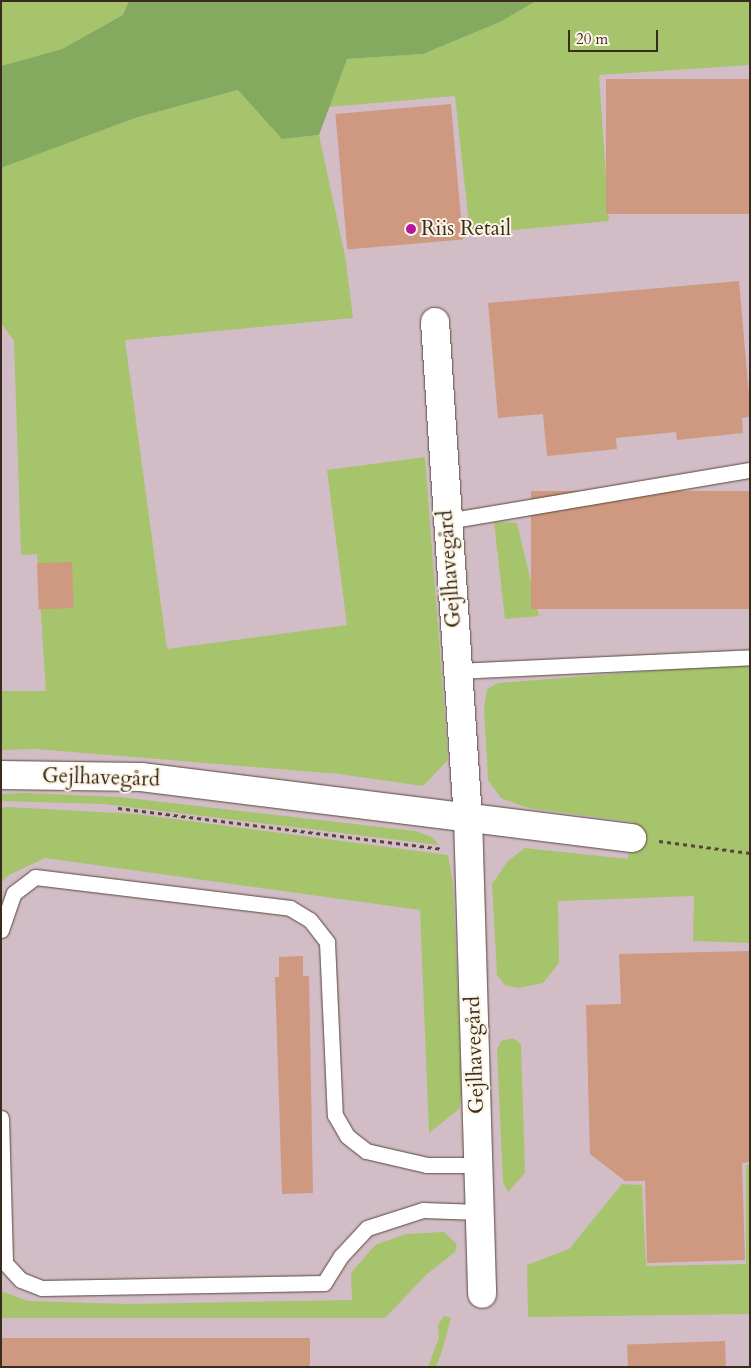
<!DOCTYPE html>
<meta charset="utf-8">
<style>
body{margin:0}
#map{position:relative;width:751px;height:1368px;overflow:hidden;background:#f6ead1;font-family:Cardo,serif}
div>[style]{position:absolute}
.industrial>*{inset:0;background:#d2bdc6;transform-origin:0 0}
.green>*{inset:0;background:#a6c46b}
.forest>*{inset:0;background:#84aa5f}
.building>*{inset:0;background:#ce9980;transform-origin:0 0}
.path>*{height:3px;margin-top:-1.5px;transform-origin:0;background:repeating-linear-gradient(90deg,#574739 0 4px,transparent 0 8px)}
.roads{filter:drop-shadow(0 0 1px #574739) drop-shadow(0 0 1px #574739)}
.service>*{height:15px;margin:-7.5px;padding:0 7.5px;transform-origin:7.5px;border-radius:7.5px;background:#fff}
.minor>*{height:28px;margin:-14px;padding:0 14px;transform-origin:14px;border-radius:14px;background:#fff}
.dots>*{width:14px;height:14px;translate:-50% -50%;box-sizing:border-box;border:2px solid #fcf5e5;border-radius:50%}
span{translate:-50% -50%;white-space:nowrap;text-align:center;line-height:1.15;-webkit-text-stroke:4px #fcf5e5;paint-order:stroke}
.poi-label{font-size:21px;color:#3b2a1e}
.left{translate:0 -50%;text-align:left}
.street-label{font-size:21px;color:#3b2a1e}
.frame{position:absolute;inset:0;border:2px solid #3b2a1e;pointer-events:none}
.scale{position:absolute;left:568px;top:30px;width:90px;height:22px;box-sizing:border-box;border:2px solid #3b2a1e;border-top:0;padding-left:6px;font-size:15px;line-height:18px;white-space:nowrap;color:#3b2a1e;-webkit-text-stroke:4px #fcf5e5;paint-order:stroke}
</style>
<div id="map">
<div class="industrial">
<i style="left:1px;top:1px;width:749px;height:1366px"></i>
</div>
<div class="green">
<i style="clip-path:polygon(1px 1px,129px 1px,123px 15px,62px 49px,1px 66px)"></i>
<i style="clip-path:polygon(536px 1px,750px 1px,750px 65px,599px 75px,609px 221px,470px 234px,455px 96px,329px 107px,347px 59px,423px 54px,500px 22px)"></i>
<i style="clip-path:polygon(239px 90px,282px 139px,319px 135px,345px 256px,353px 318px,125px 340px,167px 649px,347px 625px,327px 470px,425px 457px,448px 760px,423px 786px,339px 774px,36px 749px,1px 750px,1px 691px,46px 691px,37px 554px,21px 555px,14px 341px,1px 323px,1px 168px,135px 118px)"></i>
<i style="clip-path:polygon(494px 522px,517px 523px,539px 616px,505px 619px)"></i>
<i style="clip-path:polygon(750px 663px,750px 943px,693px 941px,694px 896px,558px 901px,559px 963px,543px 983px,518px 988px,505px 985px,497px 975px,492px 884px,508px 861px,525px 848px,628px 859px,633px 822px,528px 808px,501px 798px,488px 780px,484px 708px,487px 689px,498px 683px)"></i>
<i style="clip-path:polygon(25px 793px,119px 797px,415px 831px,432px 837px,439px 845px,104px 804px,1px 801px,1px 794px)"></i>
<i style="clip-path:polygon(7px 807px,136px 814px,448px 855px,453px 884px,462px 1092px,459px 1109px,429px 1133px,420px 910px,45px 858px,7px 876px,1px 883px,1px 808px)"></i>
<i style="clip-path:polygon(513px 1038px,521px 1044px,525px 1173px,508px 1192px,503px 1182px,497px 1050px,501px 1041px)"></i>
<i style="clip-path:polygon(746px 1165px,750px 1165px,750px 1314px,528px 1317px,527px 1265px,569px 1249px,622px 1184px,642px 1185px,646px 1266px,746px 1264px)"></i>
<i style="clip-path:polygon(444px 1232px,457px 1244px,455px 1252px,426px 1275px,385px 1318px,1px 1318px,1px 1291px,28px 1301px,127px 1304px,352px 1300px,351px 1273px,375px 1245px,406px 1234px)"></i>
<i style="clip-path:polygon(444px 1316px,451px 1318px,442px 1351px,436px 1367px,428px 1367px,439px 1338px,438px 1325px)"></i>
</div>
<div class="forest">
<i style="clip-path:polygon(129px 1px,536px 1px,500px 22px,423px 54px,347px 59px,319px 135px,282px 139px,238px 90px,135px 118px,1px 168px,1px 66px,62px 49px,123px 15px)"></i>
</div>
<div class="building">
<i style="left:750px;top:79px;width:135px;height:144px;rotate:90deg"></i>
<i style="left:451px;top:104px;width:136px;height:116px;rotate:85deg"></i>
<i style="clip-path:polygon(739px 281px,750px 407px,750px 417px,742px 418px,743px 433px,677px 440px,676px 432px,616px 438px,617px 449px,547px 456px,543px 414px,498px 418px,488px 303px)"></i>
<i style="left:750px;top:491px;width:118px;height:219px;rotate:90deg"></i>
<i style="left:72px;top:562px;width:46px;height:35px;rotate:88deg"></i>
<i style="clip-path:polygon(750px 951px,750px 1162px,742px 1163px,745px 1260px,647px 1263px,645px 1181px,625px 1181px,590px 1154px,586px 1005px,621px 1004px,619px 954px)"></i>
<i style="clip-path:polygon(303px 956px,303px 976px,309px 976px,313px 1193px,282px 1194px,275px 977px,279px 977px,279px 957px)"></i>
<i style="left:1px;top:1338px;width:309px;height:29px"></i>
<i style="left:725px;top:1341px;width:26px;height:98px;rotate:88deg"></i>
</div>
<div class="path">
<i style="left:118px;top:808px;width:326px;rotate:7.2deg"></i>
<i style="left:659px;top:841px;width:92px;rotate:7.5deg"></i>
</div>
<div class="roads">
<div class="service">
<i style="left:447px;top:521px;width:307px;rotate:-9.6deg"></i>
<i style="left:458px;top:671px;width:292px;rotate:-2.7deg"></i>
<i style="left:1px;top:930px;width:39px;rotate:-71deg"></i>
<i style="left:14px;top:893px;width:26px;rotate:-37deg"></i>
<i style="left:35px;top:877px;width:257px;rotate:6.9deg"></i>
<i style="left:290px;top:908px;width:23px;rotate:31deg"></i>
<i style="left:310px;top:920px;width:28px;rotate:52deg"></i>
<i style="left:327px;top:942px;width:173px;rotate:87.4deg"></i>
<i style="left:335px;top:1115px;width:24px;rotate:60deg"></i>
<i style="left:347px;top:1136px;width:24px;rotate:38deg"></i>
<i style="left:366px;top:1151px;width:63px;rotate:12.9deg"></i>
<i style="left:427px;top:1165px;width:51px"></i>
<i style="left:1px;top:1118px;width:145px;rotate:88.4deg"></i>
<i style="left:5px;top:1263px;width:23px;rotate:47deg"></i>
<i style="left:21px;top:1280px;width:22px;rotate:21deg"></i>
<i style="left:42px;top:1288px;width:282px;rotate:-1deg"></i>
<i style="left:324px;top:1283px;width:32px;rotate:-58deg"></i>
<i style="left:341px;top:1256px;width:38px;rotate:-47deg"></i>
<i style="left:367px;top:1228px;width:59px;rotate:-17.8deg"></i>
<i style="left:423px;top:1210px;width:56px;rotate:2deg"></i>
</div>
<div class="minor">
<i style="left:435px;top:322px;width:496px;rotate:86.2deg"></i>
<i style="left:468px;top:817px;width:477px;rotate:88.3deg"></i>
<i style="left:1px;top:775px;width:140px;rotate:0.8deg"></i>
<i style="left:141px;top:777px;width:495px;rotate:7.1deg"></i>
</div>
</div>
<div class="dots">
<i style="left:411px;top:229px;background:#b5179e"></i>
</div>
<div class="poi-label">
<span class="left" style="left:421px;top:229px">Riis Retail</span>
</div>
<div class="street-label">
<span style="left:450px;top:569px;rotate:-94deg">Gejlhavegård</span>
<span style="left:101px;top:778px;rotate:2deg">Gejlhavegård</span>
<span style="left:475px;top:1055px;rotate:-92deg">Gejlhavegård</span>
</div>
<div class="frame"></div>
<div class="scale">20 m</div>
</div>
